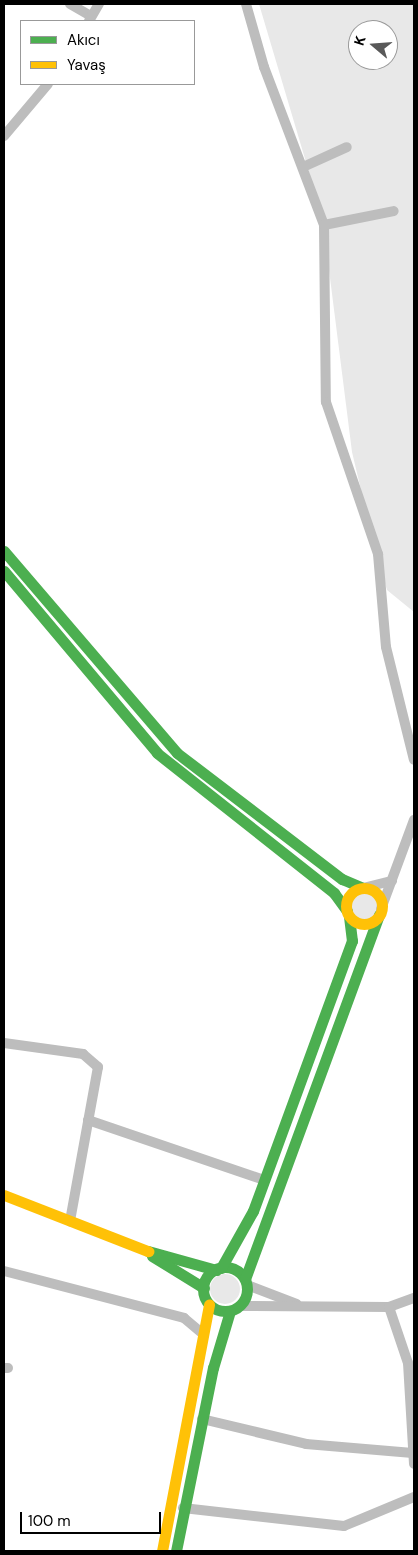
<!DOCTYPE html>
<meta charset="utf-8">
<style>
body{margin:0}
#map{position:relative;width:418px;height:1555px;overflow:hidden;background:#fff;font-family:"DM Sans",sans-serif}
div>[style]{position:absolute}
.green>*{inset:0;background:#e8e8e8}
.round{border-radius:50%}
.street>*{height:10px;margin:-5px;padding:0 5px;transform-origin:5px;border-radius:5px;background:#bdbdbd}
.fast>*{height:11px;margin:-5.5px;padding:0 5.5px;transform-origin:5.5px;border-radius:5.5px;background:#4caf50}
.fast>.ring{margin:-5.5px;padding:0;box-sizing:content-box;background:none;border:11px solid #4caf50;border-radius:50%}
.slow>*{height:11px;margin:-5.5px;padding:0 5.5px;transform-origin:5.5px;border-radius:5.5px;background:#ffc107}
.slow>.ring{margin:-5.5px;padding:0;box-sizing:content-box;background:none;border:11px solid #ffc107;border-radius:50%}
span{translate:-50% -50%;white-space:nowrap;text-align:center;line-height:1.15;-webkit-text-stroke:4px #fff;paint-order:stroke}
.frame{position:absolute;inset:0;border:5px solid #000;pointer-events:none}
.legend{position:absolute;left:20px;top:20px;width:175px;height:65px;box-sizing:border-box;background:#fff;border:1px solid #999;margin:0;padding:6px 9px;list-style:none;font-size:15px;color:#000}
.legend li{display:flex;align-items:center;gap:10px;height:25px}
.legend b{width:25px;border:1px solid #999}
.north{position:absolute;left:348px;top:20px;width:50px;height:50px;box-sizing:border-box;background:#fff;border:1px solid #999;border-radius:50%;rotate:288deg;font-size:14px;font-weight:700;line-height:20px;text-align:center;color:#000}
.north::after{content:'';display:block;margin:auto;width:18px;height:22px;background:#595959;clip-path:polygon(50% 0,100% 100%,50% 72%,0 100%)}
.scale{position:absolute;left:20px;top:1512px;width:141px;height:22px;box-sizing:border-box;border:2px solid #000;border-top:0;padding-left:6px;font-size:15px;line-height:18px;white-space:nowrap;color:#000;-webkit-text-stroke:4px #fff;paint-order:stroke}
</style>
<div id="map">
<div class="green">
<i style="clip-path:polygon(evenodd,259px 4px,414px 4px,414px 612px,387px 590px,377px 557px,352px 452px,329px 270px,311px 179px,259px 4px,358px 30px,388px 30px,388px 60px,358px 60px,358px 30px)"></i>
<i class="round" style="left:350px;top:892px;width:28px;height:28px"></i>
<i class="round" style="left:210px;top:1274px;width:30px;height:30px"></i>
</div>
<div class="street">
<i style="left:70px;top:4px;width:24px;rotate:30deg"></i>
<i style="left:246px;top:4px;width:66px;rotate:74.1deg"></i>
<i style="left:264px;top:67px;width:169px;rotate:69.2deg"></i>
<i style="left:324px;top:225px;width:177px;rotate:89.4deg"></i>
<i style="left:326px;top:402px;width:161px;rotate:71.1deg"></i>
<i style="left:378px;top:554px;width:93px;rotate:85.1deg"></i>
<i style="left:386px;top:647px;width:116px;rotate:76.1deg"></i>
<i style="left:89px;top:21px;width:20px;rotate:-60deg"></i>
<i style="left:4px;top:136px;width:68px;rotate:-49.8deg"></i>
<i style="left:303px;top:167px;width:48px;rotate:-24.4deg"></i>
<i style="left:324px;top:225px;width:71px;rotate:-11.3deg"></i>
<i style="left:363px;top:888px;width:30px;rotate:-14deg"></i>
<i style="left:381px;top:909px;width:95px;rotate:-69.7deg"></i>
<i style="left:4px;top:1043px;width:80px;rotate:7.9deg"></i>
<i style="left:83px;top:1054px;width:20px;rotate:41deg"></i>
<i style="left:98px;top:1067px;width:157px;rotate:100.3deg"></i>
<i style="left:88px;top:1120px;width:186px;rotate:18.8deg"></i>
<i style="left:4px;top:1271px;width:186px;rotate:14.6deg"></i>
<i style="left:184px;top:1318px;width:26px;rotate:40deg"></i>
<i style="left:247px;top:1285px;width:53px;rotate:20.8deg"></i>
<i style="left:240px;top:1306px;width:149px;rotate:0.4deg"></i>
<i style="left:389px;top:1307px;width:27px;rotate:-20deg"></i>
<i style="left:389px;top:1307px;width:59px;rotate:71.3deg"></i>
<i style="left:408px;top:1363px;width:101px;rotate:86.6deg"></i>
<i style="left:4px;top:1368px;width:4px"></i>
<i style="left:202px;top:1419px;width:107px;rotate:13.5deg"></i>
<i style="left:306px;top:1444px;width:107px;rotate:4.8deg"></i>
<i style="left:183px;top:1508px;width:162px;rotate:6.4deg"></i>
<i style="left:344px;top:1526px;width:76px;rotate:-22.5deg"></i>
</div>
<div class="fast">
<i style="left:4px;top:551px;width:266px;rotate:49.4deg"></i>
<i style="left:177px;top:753px;width:208px;rotate:37.4deg"></i>
<i style="left:342px;top:879px;width:23px;rotate:23deg"></i>
<i style="left:4px;top:571px;width:238px;rotate:49.9deg"></i>
<i style="left:157px;top:753px;width:226px;rotate:38.3deg"></i>
<i style="left:334px;top:893px;width:22px;rotate:54deg"></i>
<i style="left:148px;top:1251px;width:71px;rotate:15.6deg"></i>
<i style="left:152px;top:1256px;width:61px;rotate:31.6deg"></i>
<i class="ring" style="left:203px;top:1267px;width:33px;height:33px"></i>
<i style="left:221px;top:1268px;width:65px;rotate:-60.7deg"></i>
<i style="left:253px;top:1211px;width:288px;rotate:-69.9deg"></i>
<i style="left:352px;top:941px;width:24px;rotate:-97deg"></i>
<i style="left:245px;top:1279px;width:388px;rotate:-69.8deg"></i>
<i style="left:176px;top:1551px;width:187px;rotate:-78.6deg"></i>
<i style="left:213px;top:1368px;width:59px;rotate:-73.4deg"></i>
</div>
<div class="slow">
<i class="ring" style="left:346px;top:888px;width:25px;height:25px"></i>
<i style="left:4px;top:1195px;width:155px;rotate:21.3deg"></i>
<i style="left:162px;top:1551px;width:251px;rotate:-79.2deg"></i>
</div>
<div class="frame"></div>
<ul class="legend">
<li><b style="height:6px;background:#4caf50"></b>Akıcı</li>
<li><b style="height:6px;background:#ffc107"></b>Yavaş</li>
</ul>
<div class="north">K</div>
<div class="scale">100 m</div>
</div>
